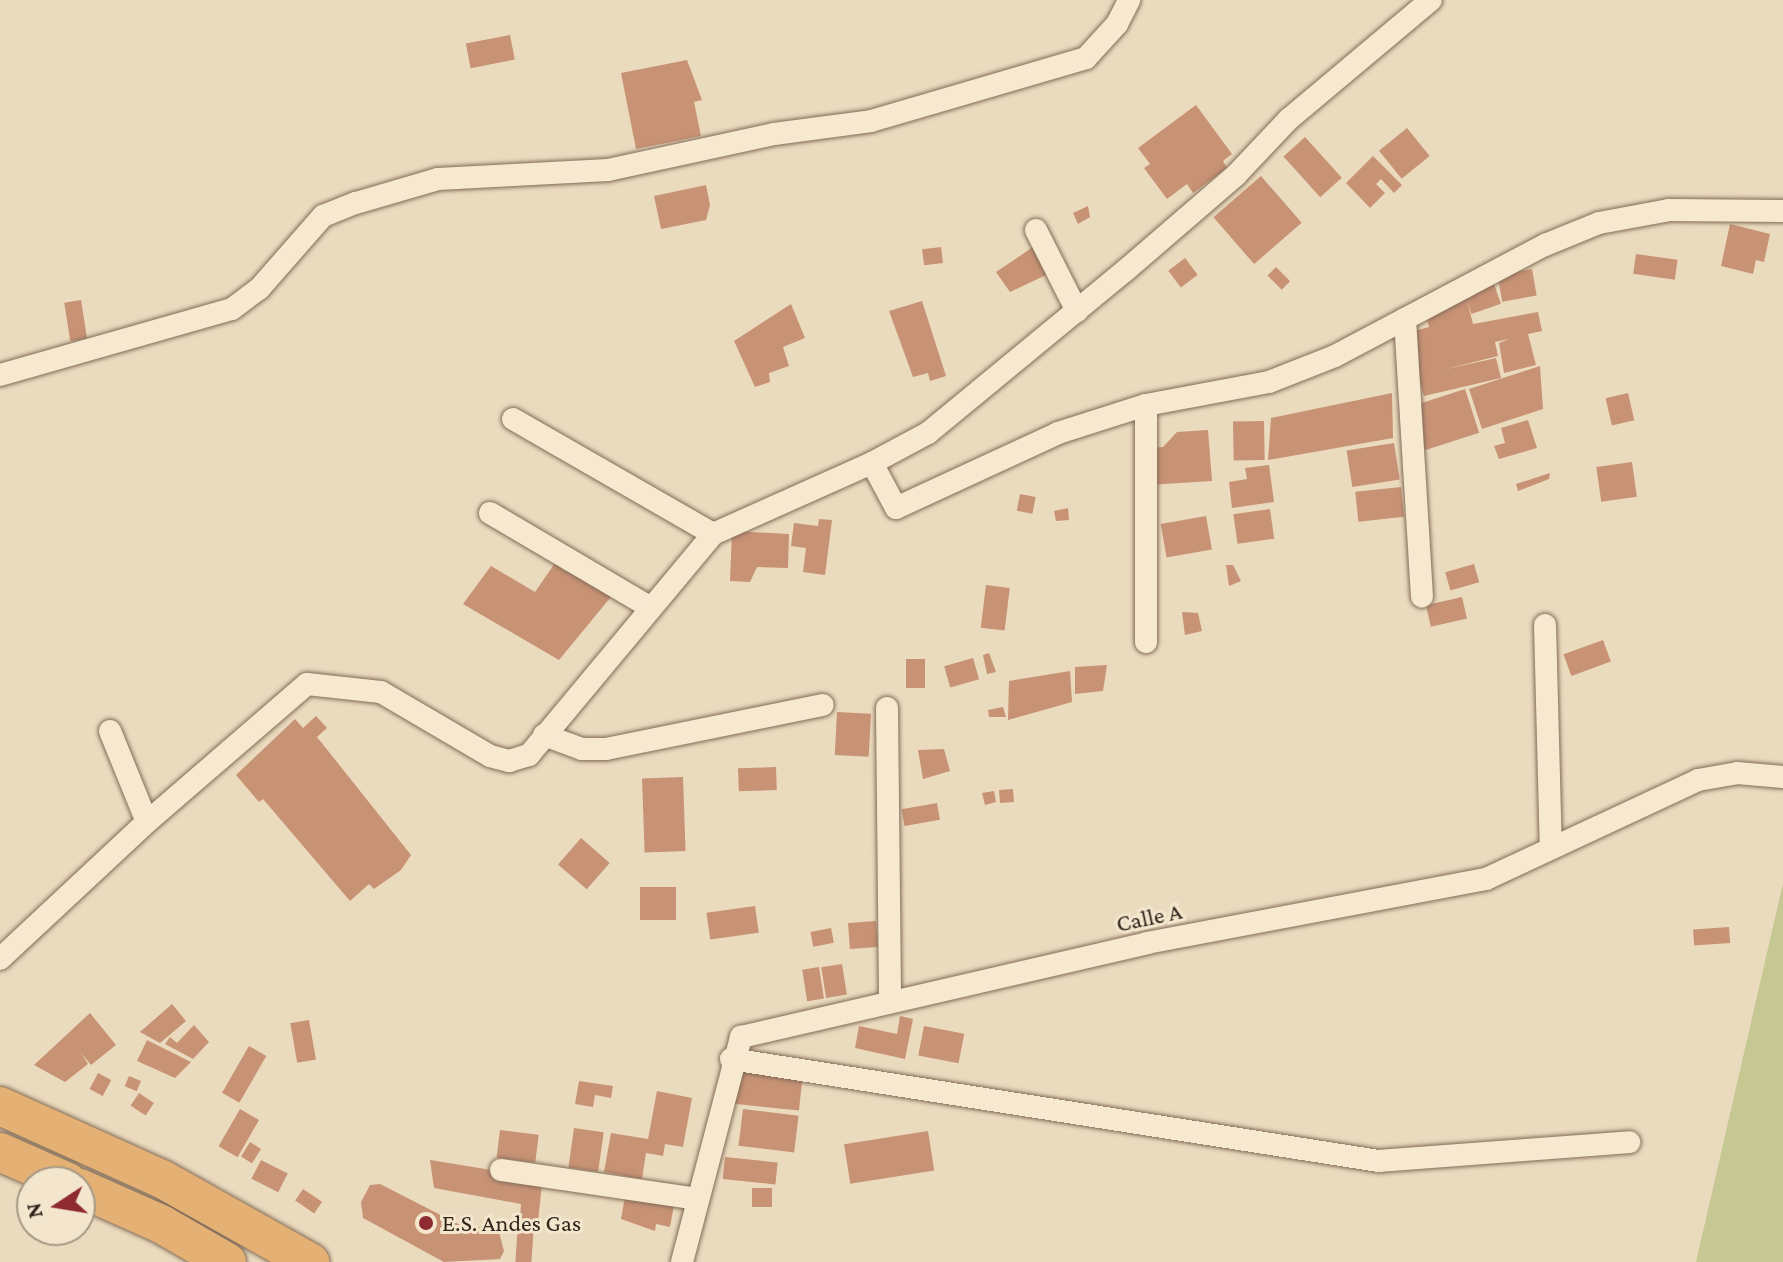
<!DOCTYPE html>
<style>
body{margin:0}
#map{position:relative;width:1783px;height:1262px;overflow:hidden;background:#ebdbbe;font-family:"Crimson Pro",serif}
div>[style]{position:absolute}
.green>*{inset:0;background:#c5c893}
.building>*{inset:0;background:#c89275;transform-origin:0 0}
.roads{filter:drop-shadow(0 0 2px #826c58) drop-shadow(0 0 2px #826c58)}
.minor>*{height:22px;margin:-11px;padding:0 11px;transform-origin:11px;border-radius:11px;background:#f7e9d0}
.trunk>*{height:38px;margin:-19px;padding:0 19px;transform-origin:19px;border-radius:19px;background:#e4b073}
.dots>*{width:22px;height:22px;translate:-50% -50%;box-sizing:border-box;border:4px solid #f3e6cd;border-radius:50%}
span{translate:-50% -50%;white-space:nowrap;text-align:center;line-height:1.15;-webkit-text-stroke:6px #f3e6cd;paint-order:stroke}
.street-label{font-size:24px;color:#32251c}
.poi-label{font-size:24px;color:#32251c}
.left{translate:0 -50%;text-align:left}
.north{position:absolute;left:16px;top:1166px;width:80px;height:80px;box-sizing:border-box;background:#f3e6cd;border:2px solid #a69986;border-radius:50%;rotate:258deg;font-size:22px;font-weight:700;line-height:32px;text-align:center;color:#32251c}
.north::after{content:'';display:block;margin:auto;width:28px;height:36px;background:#8e2a31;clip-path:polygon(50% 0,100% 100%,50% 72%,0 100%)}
</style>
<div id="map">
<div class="green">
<i style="clip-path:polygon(1783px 883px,1783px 1262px,1696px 1262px)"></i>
</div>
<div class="building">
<i style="left:510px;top:35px;width:25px;height:45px;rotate:79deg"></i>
<i style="clip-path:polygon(687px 60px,702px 100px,694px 102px,701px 136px,636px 149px,621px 73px)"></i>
<i style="clip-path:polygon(1196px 105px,1232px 154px,1223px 161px,1227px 168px,1193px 193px,1187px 184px,1167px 199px,1144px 168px,1150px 164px,1138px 148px)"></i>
<i style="left:1407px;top:128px;width:36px;height:36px;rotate:51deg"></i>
<i style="left:1305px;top:137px;width:55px;height:29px;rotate:48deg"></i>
<i style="clip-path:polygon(1373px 156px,1402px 185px,1394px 193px,1381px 179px,1376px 184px,1385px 193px,1370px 208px,1346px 183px)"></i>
<i style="left:1261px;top:176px;width:62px;height:63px;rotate:49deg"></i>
<i style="clip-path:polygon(706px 185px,710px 205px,706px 220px,661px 229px,654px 196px)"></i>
<i style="clip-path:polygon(1088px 206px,1090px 217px,1078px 224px,1073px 213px)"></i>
<i style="clip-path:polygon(1730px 224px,1770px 234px,1764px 262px,1756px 260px,1753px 274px,1721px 266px)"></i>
<i style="left:941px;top:247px;width:16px;height:19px;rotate:83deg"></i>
<i style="clip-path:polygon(1033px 247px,1048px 274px,1010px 292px,996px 272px)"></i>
<i style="left:1636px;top:254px;width:42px;height:20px;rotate:8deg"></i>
<i style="left:1185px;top:258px;width:21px;height:21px;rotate:53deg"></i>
<i style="left:1276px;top:267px;width:20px;height:12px;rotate:45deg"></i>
<i style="left:1532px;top:269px;width:27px;height:35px;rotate:80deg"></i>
<i style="left:1494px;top:284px;width:21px;height:31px;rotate:71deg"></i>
<i style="clip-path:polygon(1466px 296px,1473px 324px,1538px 312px,1542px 331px,1528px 334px,1536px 365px,1504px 373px,1499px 343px,1509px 339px,1495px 342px,1498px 356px,1442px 370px,1496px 358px,1501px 378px,1424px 396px,1404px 334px,1429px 327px,1424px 307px)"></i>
<i style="left:81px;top:300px;width:39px;height:17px;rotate:81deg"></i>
<i style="clip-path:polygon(922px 301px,946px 376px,930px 381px,928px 373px,913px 377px,889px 311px)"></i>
<i style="clip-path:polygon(791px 304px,805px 338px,783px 347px,789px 366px,769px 373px,770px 382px,755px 387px,734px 341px)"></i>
<i style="clip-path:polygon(1540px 366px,1543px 409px,1482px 429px,1469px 389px)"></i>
<i style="left:1465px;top:389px;width:46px;height:57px;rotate:72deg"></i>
<i style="clip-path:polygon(1392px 393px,1393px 438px,1268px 460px,1271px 418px)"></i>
<i style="left:1628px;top:393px;width:28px;height:23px;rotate:77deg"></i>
<i style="clip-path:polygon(1528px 420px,1537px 448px,1499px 459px,1494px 446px,1505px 443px,1501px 428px)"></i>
<i style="left:1264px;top:421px;width:39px;height:31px;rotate:89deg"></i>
<i style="clip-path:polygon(1208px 430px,1212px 481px,1149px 485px,1147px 448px,1163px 447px,1177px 432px)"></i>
<i style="left:1394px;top:443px;width:37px;height:48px;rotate:81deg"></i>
<i style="left:1632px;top:462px;width:35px;height:36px;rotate:82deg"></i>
<i style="clip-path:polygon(1269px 465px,1274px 502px,1232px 508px,1229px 482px,1247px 479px,1245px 468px)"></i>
<i style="clip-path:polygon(1550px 473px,1549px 479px,1518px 491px,1516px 484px)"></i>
<i style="left:1401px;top:487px;width:30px;height:46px;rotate:84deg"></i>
<i style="left:1020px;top:494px;width:16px;height:17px;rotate:11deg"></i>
<i style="clip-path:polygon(1068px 508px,1069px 520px,1056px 521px,1054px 511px)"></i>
<i style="left:1270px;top:509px;width:30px;height:37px;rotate:82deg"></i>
<i style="left:1206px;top:516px;width:34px;height:46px;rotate:80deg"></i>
<i style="clip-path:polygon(819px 519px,832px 520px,825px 575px,803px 572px,806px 548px,791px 546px,794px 523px,818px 526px)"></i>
<i style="clip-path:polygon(732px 531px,789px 534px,788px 568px,757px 567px,750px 582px,730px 581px)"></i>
<i style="clip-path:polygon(555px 563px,566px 572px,572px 567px,615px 592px,559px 660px,463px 604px,491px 566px,535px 592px)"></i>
<i style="left:1474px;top:564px;width:19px;height:30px;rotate:74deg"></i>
<i style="clip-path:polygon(1226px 565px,1233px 565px,1241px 581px,1229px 586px)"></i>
<i style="left:986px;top:585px;width:24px;height:43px;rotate:7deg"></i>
<i style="left:1462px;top:597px;width:22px;height:37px;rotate:77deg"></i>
<i style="clip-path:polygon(1182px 612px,1198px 613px,1202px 631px,1185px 635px)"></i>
<i style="left:1603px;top:640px;width:23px;height:42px;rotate:70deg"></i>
<i style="clip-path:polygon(989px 653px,996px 672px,987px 674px,983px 655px)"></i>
<i style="left:973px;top:658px;width:22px;height:30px;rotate:74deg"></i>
<i style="left:906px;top:659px;width:19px;height:29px"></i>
<i style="clip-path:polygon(1107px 665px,1103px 691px,1075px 694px,1075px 667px)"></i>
<i style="clip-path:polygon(1070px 671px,1072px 702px,1008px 720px,1009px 681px)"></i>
<i style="clip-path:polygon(1003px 707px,1006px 717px,989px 717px,988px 710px)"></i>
<i style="left:837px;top:712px;width:34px;height:43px;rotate:3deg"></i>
<i style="clip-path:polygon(316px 716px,327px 728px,317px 737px,411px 855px,401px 870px,374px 889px,369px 884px,350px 901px,263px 799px,259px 802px,236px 775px,295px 719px,303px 728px)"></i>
<i style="clip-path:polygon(944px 749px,950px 771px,923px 779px,918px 750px)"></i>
<i style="left:776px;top:767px;width:23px;height:38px;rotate:88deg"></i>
<i style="left:683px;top:777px;width:74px;height:41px;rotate:88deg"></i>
<i style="left:1013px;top:789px;width:13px;height:14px;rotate:86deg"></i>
<i style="clip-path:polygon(994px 791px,996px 802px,985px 805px,982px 793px)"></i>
<i style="left:937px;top:803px;width:17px;height:36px;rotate:80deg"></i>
<i style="left:581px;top:838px;width:38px;height:35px;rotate:41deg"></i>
<i style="left:640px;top:887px;width:36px;height:33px"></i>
<i style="left:755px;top:906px;width:27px;height:49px;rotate:82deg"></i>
<i style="left:876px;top:921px;width:26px;height:28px;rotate:86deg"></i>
<i style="left:1729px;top:927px;width:16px;height:36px;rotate:86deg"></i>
<i style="left:831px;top:928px;width:15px;height:21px;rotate:79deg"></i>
<i style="left:842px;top:964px;width:31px;height:21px;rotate:81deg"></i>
<i style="left:819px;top:967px;width:32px;height:17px;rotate:81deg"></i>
<i style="clip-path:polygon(172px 1004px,186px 1021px,160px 1043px,140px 1032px)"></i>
<i style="clip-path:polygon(90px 1013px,116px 1045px,91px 1065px,81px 1053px,88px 1064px,65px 1082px,34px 1065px)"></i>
<i style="clip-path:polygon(900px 1016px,913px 1019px,905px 1059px,855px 1048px,859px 1026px,897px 1034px)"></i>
<i style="left:309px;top:1020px;width:40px;height:19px;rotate:80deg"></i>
<i style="clip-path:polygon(194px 1025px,209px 1042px,193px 1059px,165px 1044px,170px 1037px,177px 1043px)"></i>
<i style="left:924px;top:1026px;width:41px;height:30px;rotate:11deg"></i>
<i style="clip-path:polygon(147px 1040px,191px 1062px,175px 1078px,137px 1061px)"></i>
<i style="left:249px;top:1046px;width:20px;height:54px;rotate:30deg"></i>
<i style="left:738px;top:1069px;width:65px;height:35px;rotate:6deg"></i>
<i style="left:98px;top:1073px;width:15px;height:18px;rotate:28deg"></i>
<i style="left:129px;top:1076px;width:13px;height:11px;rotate:23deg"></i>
<i style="clip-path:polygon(579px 1081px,613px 1086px,611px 1098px,595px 1095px,593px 1107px,575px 1104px)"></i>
<i style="clip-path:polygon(657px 1091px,692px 1098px,683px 1147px,665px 1144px,663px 1156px,646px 1153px,642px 1179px,604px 1172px,611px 1133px,648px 1139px)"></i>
<i style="left:139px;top:1093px;width:18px;height:15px;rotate:34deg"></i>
<i style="left:240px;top:1109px;width:22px;height:43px;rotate:30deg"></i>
<i style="left:743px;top:1109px;width:56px;height:37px;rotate:7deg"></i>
<i style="left:574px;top:1128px;width:30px;height:40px;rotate:8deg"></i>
<i style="left:500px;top:1130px;width:39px;height:28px;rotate:7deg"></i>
<i style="left:928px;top:1131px;width:40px;height:85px;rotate:81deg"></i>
<i style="left:250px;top:1142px;width:13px;height:17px;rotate:32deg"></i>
<i style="left:725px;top:1157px;width:53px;height:22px;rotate:6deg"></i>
<i style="left:261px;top:1160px;width:30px;height:21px;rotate:27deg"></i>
<i style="clip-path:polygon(430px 1160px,534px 1177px,542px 1184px,538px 1221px,520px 1218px,521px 1204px,434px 1188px)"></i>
<i style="clip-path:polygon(380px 1184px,468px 1229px,497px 1224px,504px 1251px,500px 1259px,444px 1262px,363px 1218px,361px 1202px,370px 1185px)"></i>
<i style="left:752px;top:1188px;width:20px;height:19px"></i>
<i style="left:303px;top:1189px;width:23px;height:14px;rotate:34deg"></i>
<i style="clip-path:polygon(626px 1191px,675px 1200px,670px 1227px,656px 1224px,655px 1231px,621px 1219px)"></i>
<i style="left:518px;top:1224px;width:16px;height:38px;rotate:4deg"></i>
</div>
<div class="roads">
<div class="minor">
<i style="left:1036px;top:230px;width:91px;rotate:63.2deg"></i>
<i style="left:1405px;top:319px;width:278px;rotate:86.5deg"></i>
<i style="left:0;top:375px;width:241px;rotate:-15.9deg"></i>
<i style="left:232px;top:309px;width:34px;rotate:-37deg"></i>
<i style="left:259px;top:289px;width:97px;rotate:-48.8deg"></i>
<i style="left:323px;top:216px;width:35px;rotate:-22deg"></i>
<i style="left:356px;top:203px;width:85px;rotate:-16.3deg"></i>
<i style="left:438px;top:179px;width:170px;rotate:-3deg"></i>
<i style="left:608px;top:170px;width:170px;rotate:-12.2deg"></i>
<i style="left:774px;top:134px;width:98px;rotate:-7.6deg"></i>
<i style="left:871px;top:121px;width:224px;rotate:-16.3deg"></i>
<i style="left:1086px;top:58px;width:46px;rotate:-47.6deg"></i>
<i style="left:1117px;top:24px;width:27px;rotate:-63deg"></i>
<i style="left:1146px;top:405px;width:237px;rotate:90deg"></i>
<i style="left:513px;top:419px;width:231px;rotate:29.9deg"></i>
<i style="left:872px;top:463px;width:51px;rotate:61.9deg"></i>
<i style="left:896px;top:508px;width:179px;rotate:-24.8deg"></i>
<i style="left:1058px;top:433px;width:92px;rotate:-17.7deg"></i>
<i style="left:1146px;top:405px;width:125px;rotate:-10.6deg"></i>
<i style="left:1269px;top:382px;width:71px;rotate:-21.5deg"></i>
<i style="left:1335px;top:356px;width:238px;rotate:-27.9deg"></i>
<i style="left:1545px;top:245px;width:58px;rotate:-22.2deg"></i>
<i style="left:1599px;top:223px;width:71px;rotate:-10.5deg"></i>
<i style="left:1669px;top:210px;width:114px;rotate:0.5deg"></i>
<i style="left:490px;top:513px;width:183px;rotate:30.5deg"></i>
<i style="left:1545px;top:625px;width:222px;rotate:88.5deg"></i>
<i style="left:887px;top:708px;width:292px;rotate:89.4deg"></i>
<i style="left:110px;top:731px;width:98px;rotate:67.9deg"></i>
<i style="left:544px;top:735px;width:40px;rotate:20.2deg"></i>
<i style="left:582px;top:749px;width:24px"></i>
<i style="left:606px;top:749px;width:221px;rotate:-11.5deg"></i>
<i style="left:0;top:959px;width:201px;rotate:-43deg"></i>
<i style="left:147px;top:822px;width:211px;rotate:-40.8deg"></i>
<i style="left:307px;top:684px;width:74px;rotate:6.2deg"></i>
<i style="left:381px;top:692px;width:126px;rotate:30.4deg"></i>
<i style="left:490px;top:756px;width:20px;rotate:15deg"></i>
<i style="left:509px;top:761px;width:21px;rotate:-17deg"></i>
<i style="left:529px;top:755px;width:288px;rotate:-50.2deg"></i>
<i style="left:713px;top:534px;width:174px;rotate:-24.1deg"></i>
<i style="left:872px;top:463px;width:64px;rotate:-28.2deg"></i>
<i style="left:928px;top:433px;width:256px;rotate:-39.5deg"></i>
<i style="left:1126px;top:270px;width:145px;rotate:-40.8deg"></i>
<i style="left:1236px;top:175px;width:77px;rotate:-46.6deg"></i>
<i style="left:1289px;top:119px;width:185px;rotate:-40deg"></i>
<i style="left:731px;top:1059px;width:656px;rotate:8.95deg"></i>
<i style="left:1379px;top:1161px;width:251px;rotate:-4.3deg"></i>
<i style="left:501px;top:1170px;width:199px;rotate:8.4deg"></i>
<i style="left:682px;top:1262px;width:233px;rotate:-75.3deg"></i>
<i style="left:741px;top:1037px;width:417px;rotate:-13deg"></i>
<i style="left:1147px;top:943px;width:345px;rotate:-10.7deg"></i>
<i style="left:1486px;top:879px;width:234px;rotate:-25deg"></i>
<i style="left:1698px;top:780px;width:40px;rotate:-10deg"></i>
<i style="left:1737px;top:773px;width:46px;rotate:5deg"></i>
</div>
<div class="trunk">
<i style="left:0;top:1106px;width:178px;rotate:24.3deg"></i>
<i style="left:162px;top:1179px;width:170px;rotate:29.3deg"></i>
<i style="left:0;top:1152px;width:74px;rotate:23.8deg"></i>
<i style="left:80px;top:1188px;width:89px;rotate:24deg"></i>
<i style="left:161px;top:1224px;width:76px;rotate:29.9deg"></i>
</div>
</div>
<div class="dots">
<i style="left:426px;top:1223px;background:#8e2a31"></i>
</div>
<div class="street-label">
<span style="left:1149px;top:917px;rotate:-12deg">Calle A</span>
</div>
<div class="poi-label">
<span class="left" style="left:442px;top:1223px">E.S. Andes Gas</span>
</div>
<div class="north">N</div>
</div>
